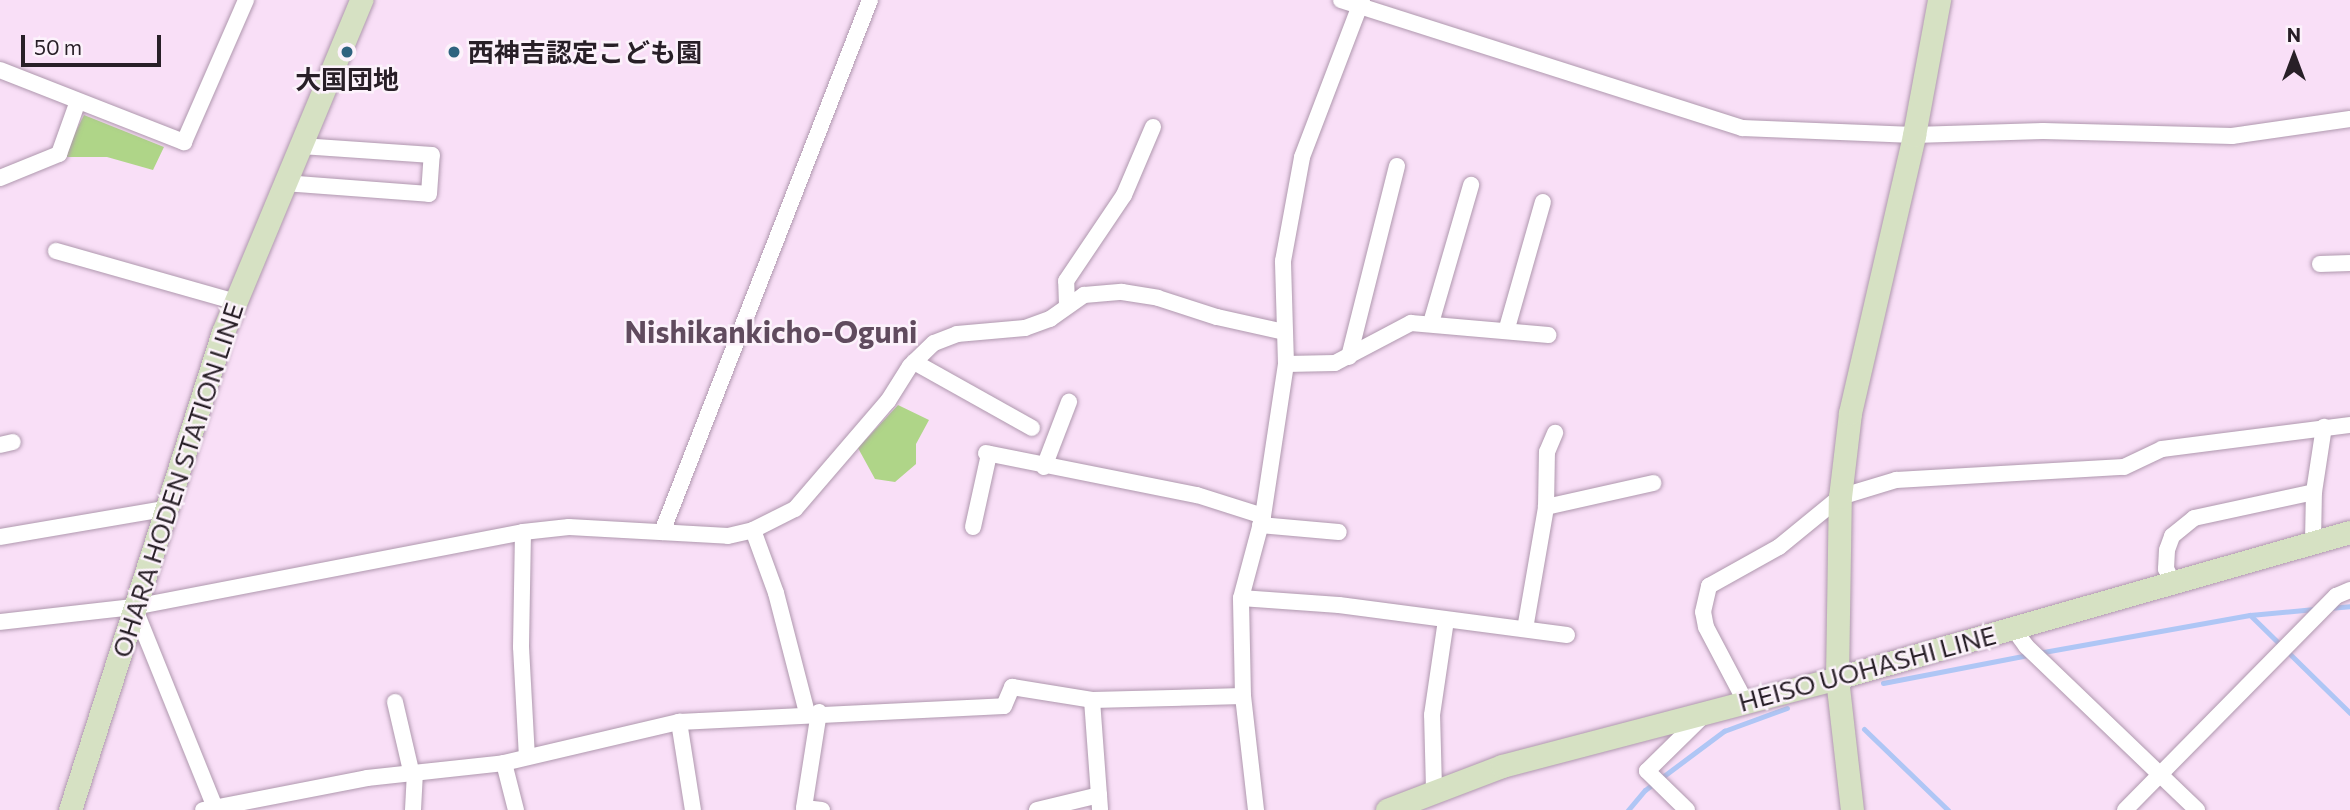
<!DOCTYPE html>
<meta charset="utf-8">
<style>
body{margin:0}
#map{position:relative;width:2350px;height:810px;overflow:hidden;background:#f9dff7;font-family:Commissioner,"Noto Sans JP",sans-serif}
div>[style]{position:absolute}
.green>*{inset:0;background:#afd588}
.stream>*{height:5px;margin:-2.5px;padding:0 2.5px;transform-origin:2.5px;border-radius:2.5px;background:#afc6f5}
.roads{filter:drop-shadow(0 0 2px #af98ae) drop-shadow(0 0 2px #af98ae)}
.street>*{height:16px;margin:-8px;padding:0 8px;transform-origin:8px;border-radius:8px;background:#fff}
.secondary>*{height:23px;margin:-11.5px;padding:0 11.5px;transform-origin:11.5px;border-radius:11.5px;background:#d6e1c3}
.dots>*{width:19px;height:19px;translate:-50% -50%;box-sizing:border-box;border:4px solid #fcf2fb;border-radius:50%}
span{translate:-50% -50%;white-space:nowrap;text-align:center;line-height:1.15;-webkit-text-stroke:5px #fcf2fb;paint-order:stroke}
.poi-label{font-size:26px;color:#281f27;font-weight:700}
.left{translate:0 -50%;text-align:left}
.street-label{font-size:26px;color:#281f27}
.quarter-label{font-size:30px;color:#604b5e;font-weight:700}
.north{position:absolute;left:2259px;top:21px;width:70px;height:70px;-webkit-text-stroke:5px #fcf2fb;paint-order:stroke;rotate:0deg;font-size:19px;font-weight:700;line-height:28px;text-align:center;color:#281f27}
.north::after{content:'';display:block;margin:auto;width:24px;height:32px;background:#281f27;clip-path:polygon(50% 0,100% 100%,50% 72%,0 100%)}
.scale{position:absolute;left:21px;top:35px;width:140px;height:32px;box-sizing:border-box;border:4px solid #281f27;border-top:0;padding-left:9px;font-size:21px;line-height:24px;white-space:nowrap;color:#281f27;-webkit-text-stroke:5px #fcf2fb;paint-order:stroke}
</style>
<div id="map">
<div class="green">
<i style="clip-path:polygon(84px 115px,164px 147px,153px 170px,107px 157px,63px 157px)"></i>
<i style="clip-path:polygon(898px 405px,929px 420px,916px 444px,916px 464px,895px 482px,875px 479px,858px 448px)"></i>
</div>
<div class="stream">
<i style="left:2329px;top:608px;width:21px;rotate:-5deg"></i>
<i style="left:2250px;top:615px;width:140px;rotate:44.4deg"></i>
<i style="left:2038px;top:653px;width:215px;rotate:-10.2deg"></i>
<i style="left:2250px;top:615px;width:65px;rotate:-5.3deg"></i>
<i style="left:1883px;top:683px;width:149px;rotate:-10.9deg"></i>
<i style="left:1864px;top:729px;width:117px;rotate:44deg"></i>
<i style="left:1628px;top:810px;width:26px;rotate:-50deg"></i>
<i style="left:1645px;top:790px;width:99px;rotate:-36.8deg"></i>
<i style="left:1724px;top:731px;width:67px;rotate:-20.1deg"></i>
</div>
<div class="roads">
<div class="street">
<i style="left:1341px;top:0;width:421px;rotate:17.7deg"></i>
<i style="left:1742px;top:128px;width:172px;rotate:2.3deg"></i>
<i style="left:1914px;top:135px;width:129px;rotate:-1.8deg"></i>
<i style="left:2043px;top:131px;width:189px;rotate:1.5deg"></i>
<i style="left:2232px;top:136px;width:119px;rotate:-8.2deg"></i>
<i style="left:0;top:70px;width:198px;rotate:21.4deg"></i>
<i style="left:184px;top:142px;width:155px;rotate:-66.4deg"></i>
<i style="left:0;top:178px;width:64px;rotate:-22.1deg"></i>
<i style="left:59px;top:154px;width:56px;rotate:-70.3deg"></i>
<i style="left:284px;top:183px;width:145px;rotate:4.3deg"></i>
<i style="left:429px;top:194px;width:39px;rotate:-86deg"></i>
<i style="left:432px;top:155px;width:131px;rotate:-176.1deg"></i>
<i style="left:56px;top:251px;width:187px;rotate:15.8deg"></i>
<i style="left:2320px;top:264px;width:30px;rotate:-2deg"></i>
<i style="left:1067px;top:305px;width:24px;rotate:-92deg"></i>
<i style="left:1066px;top:281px;width:104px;rotate:-56deg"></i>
<i style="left:1124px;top:195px;width:74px;rotate:-66.9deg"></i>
<i style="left:1431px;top:323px;width:144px;rotate:-73.8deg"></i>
<i style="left:1507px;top:328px;width:131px;rotate:-74.1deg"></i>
<i style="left:1349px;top:357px;width:197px;rotate:-75.9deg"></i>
<i style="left:914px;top:362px;width:135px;rotate:29.2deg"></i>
<i style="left:1286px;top:364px;width:49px;rotate:-1.2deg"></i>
<i style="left:1335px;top:363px;width:86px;rotate:-27.8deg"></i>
<i style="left:1411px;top:323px;width:138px;rotate:5deg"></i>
<i style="left:0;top:445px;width:13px;rotate:-13deg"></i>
<i style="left:986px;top:453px;width:215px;rotate:11.3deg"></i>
<i style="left:1197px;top:495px;width:69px;rotate:17.7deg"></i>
<i style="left:1044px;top:467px;width:70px;rotate:-69deg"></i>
<i style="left:1546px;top:507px;width:110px;rotate:-12.6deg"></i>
<i style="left:1260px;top:525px;width:79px;rotate:5.1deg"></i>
<i style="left:973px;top:527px;width:75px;rotate:-77.6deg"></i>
<i style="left:753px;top:530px;width:67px;rotate:69.9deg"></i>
<i style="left:776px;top:593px;width:124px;rotate:75.5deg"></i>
<i style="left:523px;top:532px;width:115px;rotate:91deg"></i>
<i style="left:521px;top:647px;width:110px;rotate:86.9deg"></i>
<i style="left:662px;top:532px;width:571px;rotate:-68.65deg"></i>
<i style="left:0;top:537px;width:165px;rotate:-9.7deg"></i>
<i style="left:2313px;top:542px;width:50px;rotate:-88.9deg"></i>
<i style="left:2314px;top:492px;width:66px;rotate:-81.3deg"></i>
<i style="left:2173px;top:582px;width:15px;rotate:-118deg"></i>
<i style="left:2166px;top:569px;width:19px;rotate:-87deg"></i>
<i style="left:2167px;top:550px;width:15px;rotate:-70deg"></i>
<i style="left:2172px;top:536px;width:28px;rotate:-39deg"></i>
<i style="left:2194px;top:518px;width:123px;rotate:-12.2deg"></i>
<i style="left:1241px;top:598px;width:98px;rotate:4.1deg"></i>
<i style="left:1339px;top:605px;width:230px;rotate:7.5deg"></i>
<i style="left:134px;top:607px;width:219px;rotate:68deg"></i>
<i style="left:0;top:622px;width:135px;rotate:-6.4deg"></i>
<i style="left:134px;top:607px;width:396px;rotate:-10.9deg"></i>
<i style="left:523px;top:532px;width:46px;rotate:-6.2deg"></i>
<i style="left:569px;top:527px;width:159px;rotate:3.2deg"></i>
<i style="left:728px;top:536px;width:26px;rotate:-13deg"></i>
<i style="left:753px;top:530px;width:47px;rotate:-26.6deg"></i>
<i style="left:795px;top:509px;width:143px;rotate:-49.3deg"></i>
<i style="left:888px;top:401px;width:41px;rotate:-57.8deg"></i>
<i style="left:910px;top:366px;width:33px;rotate:-44deg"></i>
<i style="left:934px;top:343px;width:25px;rotate:-21deg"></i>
<i style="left:957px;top:334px;width:68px;rotate:-5deg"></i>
<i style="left:1025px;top:328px;width:27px;rotate:-20deg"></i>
<i style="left:1050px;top:319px;width:42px;rotate:-35.2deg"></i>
<i style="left:1084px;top:295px;width:38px;rotate:-5deg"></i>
<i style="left:1122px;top:292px;width:36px;rotate:9deg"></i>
<i style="left:1158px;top:298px;width:62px;rotate:17.9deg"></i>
<i style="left:1217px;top:317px;width:69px;rotate:12.6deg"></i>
<i style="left:2013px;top:628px;width:22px;rotate:54deg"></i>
<i style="left:2026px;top:646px;width:237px;rotate:43.8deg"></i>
<i style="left:1525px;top:629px;width:124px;rotate:-80.2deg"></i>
<i style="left:1546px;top:507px;width:55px;rotate:-89deg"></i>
<i style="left:1547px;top:452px;width:21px;rotate:-67deg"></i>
<i style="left:1092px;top:700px;width:110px;rotate:85.8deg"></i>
<i style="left:1745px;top:701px;width:84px;rotate:-117.8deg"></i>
<i style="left:1706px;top:627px;width:15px;rotate:-101deg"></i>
<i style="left:1703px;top:612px;width:27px;rotate:-77deg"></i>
<i style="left:1709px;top:586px;width:80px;rotate:-29.1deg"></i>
<i style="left:1779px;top:547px;width:79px;rotate:-39.3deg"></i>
<i style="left:1840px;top:497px;width:59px;rotate:-16.9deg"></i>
<i style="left:1896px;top:480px;width:228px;rotate:-3.3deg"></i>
<i style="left:2124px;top:467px;width:42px;rotate:-25.3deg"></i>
<i style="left:2162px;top:449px;width:190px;rotate:-7.3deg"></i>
<i style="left:395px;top:702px;width:75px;rotate:76.9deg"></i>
<i style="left:819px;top:712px;width:97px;rotate:98.9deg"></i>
<i style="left:804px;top:808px;width:18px;rotate:6deg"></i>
<i style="left:679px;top:722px;width:89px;rotate:81deg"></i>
<i style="left:504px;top:763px;width:49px;rotate:75.7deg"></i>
<i style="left:1434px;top:789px;width:74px;rotate:-91.5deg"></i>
<i style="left:1432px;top:715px;width:96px;rotate:-81.6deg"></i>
<i style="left:203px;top:810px;width:167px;rotate:-11deg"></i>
<i style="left:367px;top:778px;width:138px;rotate:-6.2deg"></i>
<i style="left:504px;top:763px;width:180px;rotate:-13.2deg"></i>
<i style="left:679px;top:722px;width:325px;rotate:-2.8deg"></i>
<i style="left:1004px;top:706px;width:21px;rotate:-67deg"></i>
<i style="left:1012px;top:687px;width:81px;rotate:9.2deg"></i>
<i style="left:1092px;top:700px;width:151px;rotate:-1.5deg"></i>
<i style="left:413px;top:810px;width:35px;rotate:-87deg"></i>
<i style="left:1037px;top:810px;width:64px;rotate:-13.6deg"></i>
<i style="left:1256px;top:810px;width:115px;rotate:-96.5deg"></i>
<i style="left:1243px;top:696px;width:98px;rotate:-91.2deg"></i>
<i style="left:1241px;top:598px;width:85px;rotate:-75deg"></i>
<i style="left:1263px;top:516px;width:154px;rotate:-81.4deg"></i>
<i style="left:1286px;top:364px;width:103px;rotate:-91.7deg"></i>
<i style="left:1283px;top:261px;width:106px;rotate:-79.6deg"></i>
<i style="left:1302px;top:157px;width:168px;rotate:-69.1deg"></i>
<i style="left:1687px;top:810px;width:56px;rotate:-135.7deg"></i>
<i style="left:1647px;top:771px;width:86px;rotate:-44.5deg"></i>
<i style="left:2125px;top:810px;width:301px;rotate:-45.4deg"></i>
<i style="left:2336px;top:596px;width:15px;rotate:-23deg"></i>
</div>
<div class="secondary">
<i style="left:70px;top:810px;width:502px;rotate:-72.25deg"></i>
<i style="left:223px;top:332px;width:360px;rotate:-67.4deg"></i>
<i style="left:1387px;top:810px;width:123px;rotate:-20.9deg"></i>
<i style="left:1502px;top:766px;width:346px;rotate:-14.7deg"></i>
<i style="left:1837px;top:678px;width:533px;rotate:-15.89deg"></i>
<i style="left:1852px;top:810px;width:133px;rotate:-96.5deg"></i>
<i style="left:1837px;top:678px;width:181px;rotate:-89.1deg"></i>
<i style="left:1840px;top:497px;width:85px;rotate:-83.2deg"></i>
<i style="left:1850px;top:413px;width:285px;rotate:-77deg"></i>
<i style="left:1914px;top:135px;width:137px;rotate:-79.5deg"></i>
</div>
</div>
<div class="dots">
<i style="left:347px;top:52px;background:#2e637f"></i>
<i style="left:454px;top:52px;background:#2e637f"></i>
</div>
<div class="poi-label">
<span class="left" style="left:468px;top:52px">西神吉認定こども園</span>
<span style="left:347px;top:79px">大国団地</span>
</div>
<div class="street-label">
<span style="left:177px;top:480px;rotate:-72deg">OHARA HODEN STATION LINE</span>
<span style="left:1867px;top:668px;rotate:-15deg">HEISO UOHASHI LINE</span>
</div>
<div class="quarter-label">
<span style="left:771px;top:331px">Nishikankicho-Oguni</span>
</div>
<div class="north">N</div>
<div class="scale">50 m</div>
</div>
